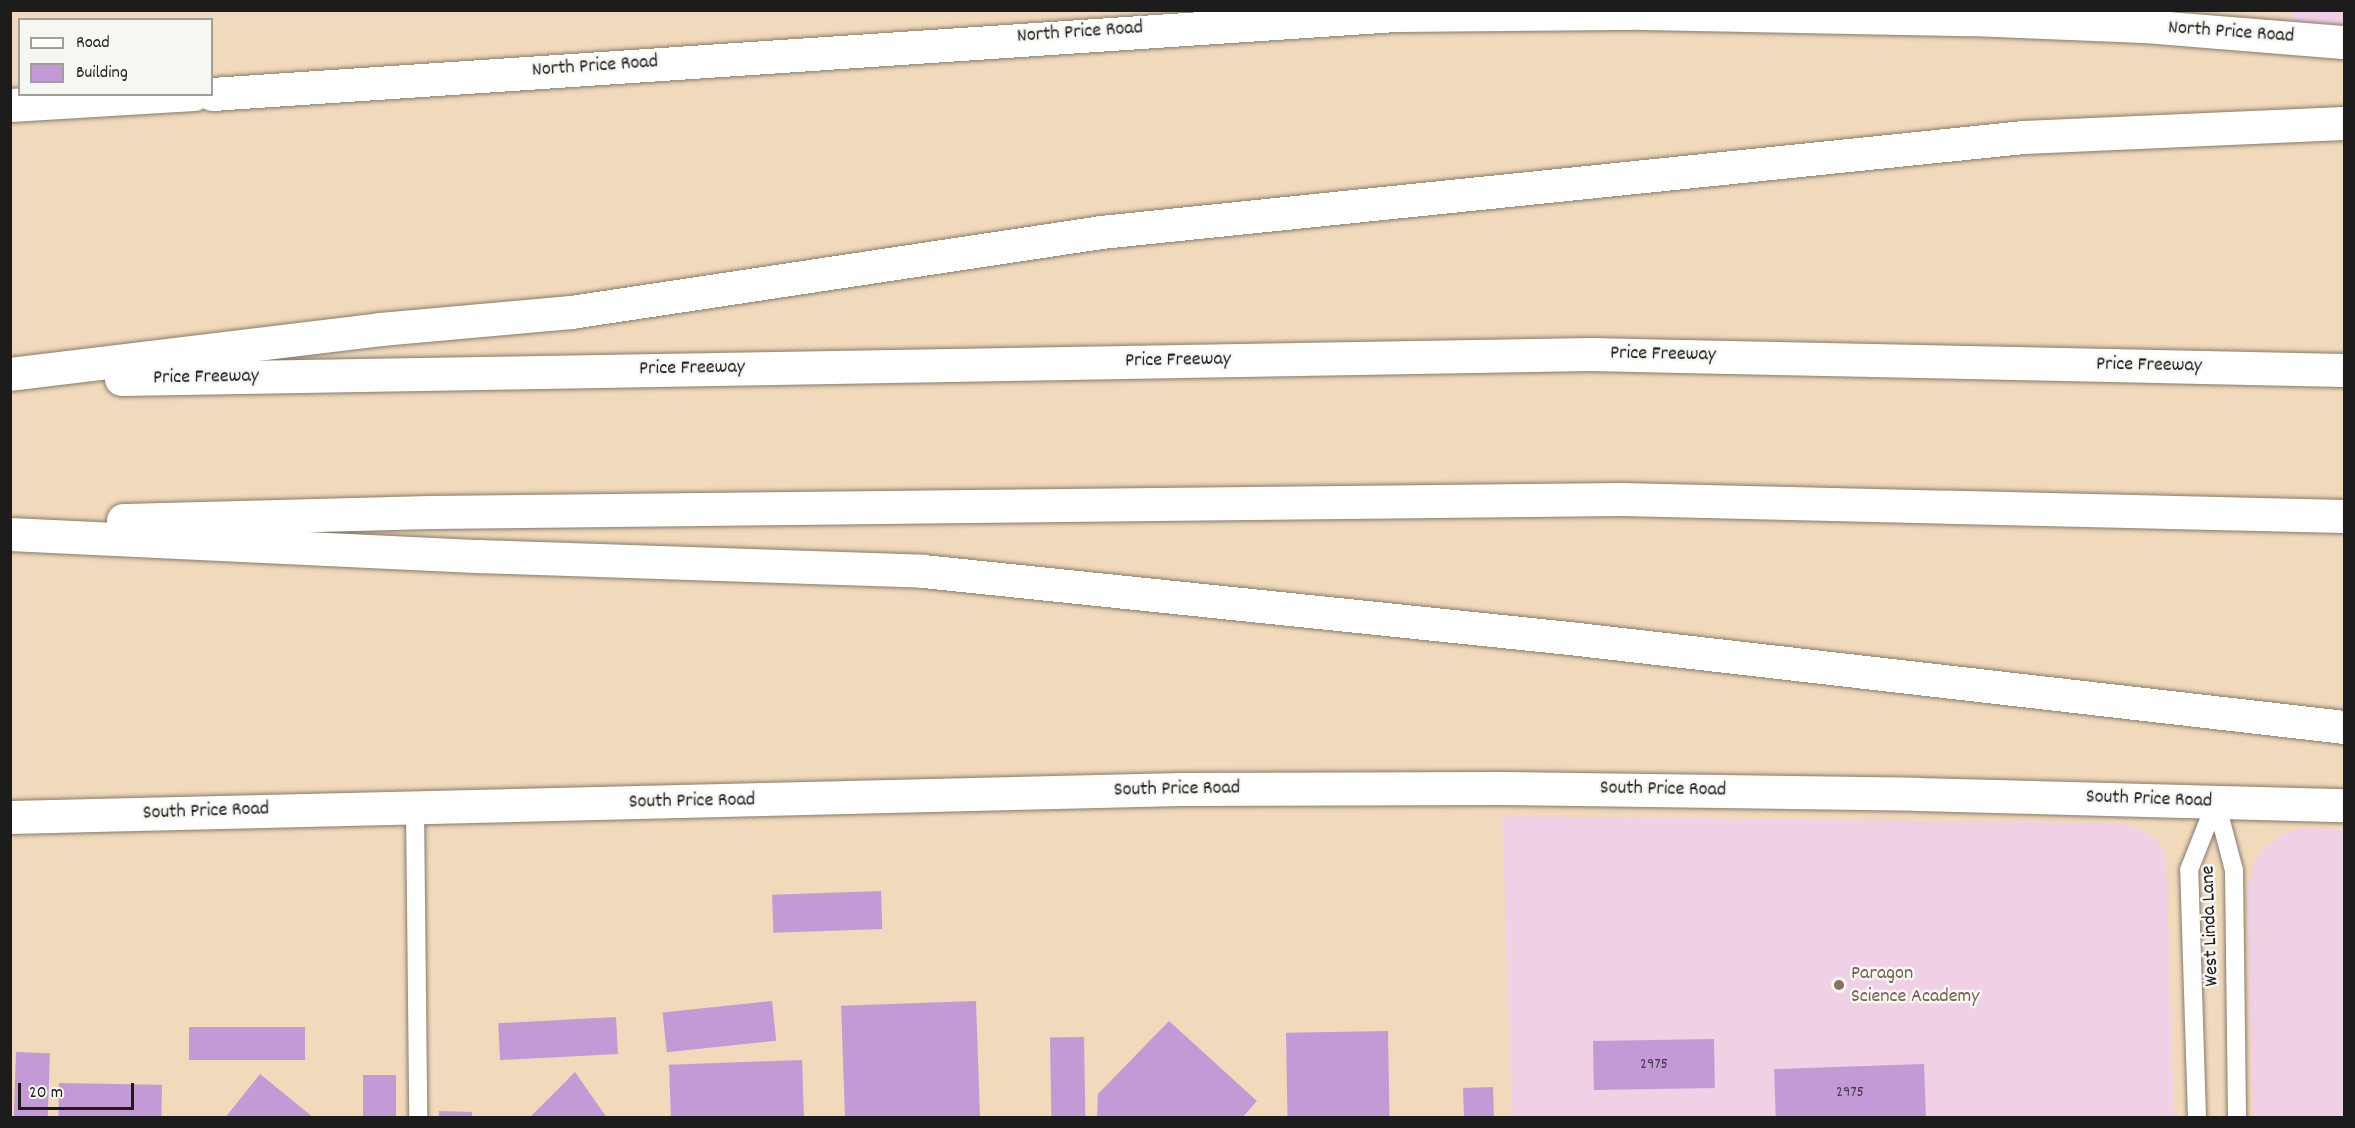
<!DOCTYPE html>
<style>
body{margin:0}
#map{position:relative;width:2355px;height:1128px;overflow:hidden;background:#f1dabb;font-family:Dekko,sans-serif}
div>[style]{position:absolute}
.built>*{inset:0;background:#f0d0e5}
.building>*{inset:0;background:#c39ad6;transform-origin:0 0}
.roads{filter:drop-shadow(0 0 2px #867b6c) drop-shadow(0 0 2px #867b6c)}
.service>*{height:18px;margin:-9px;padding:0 9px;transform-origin:9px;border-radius:9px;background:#fff}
.secondary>*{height:33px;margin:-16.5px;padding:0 16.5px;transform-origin:16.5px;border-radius:16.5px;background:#fff}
.motorway>*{height:33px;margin:-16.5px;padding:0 16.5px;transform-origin:16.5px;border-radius:16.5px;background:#fff}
.dots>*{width:16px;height:16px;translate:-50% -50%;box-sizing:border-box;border:3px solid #f6f6f2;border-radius:50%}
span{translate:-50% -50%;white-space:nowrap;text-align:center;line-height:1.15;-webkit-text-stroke:5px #f6f6f2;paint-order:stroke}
.number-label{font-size:16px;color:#463c4a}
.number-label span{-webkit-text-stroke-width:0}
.street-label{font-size:20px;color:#1c1c1c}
.education-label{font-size:20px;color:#785e54}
.left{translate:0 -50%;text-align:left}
.frame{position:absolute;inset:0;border:12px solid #1c1c1c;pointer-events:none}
.legend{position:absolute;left:18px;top:18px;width:195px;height:78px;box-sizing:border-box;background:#f6f6f2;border:2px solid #9f9f9c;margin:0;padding:8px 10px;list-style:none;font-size:18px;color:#1c1c1c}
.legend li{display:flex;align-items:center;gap:12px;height:30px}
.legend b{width:30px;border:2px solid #9f9f9c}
.scale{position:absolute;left:18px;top:1083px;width:116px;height:27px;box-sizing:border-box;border:3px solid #1c1c1c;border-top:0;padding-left:8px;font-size:18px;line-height:21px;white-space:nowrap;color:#1c1c1c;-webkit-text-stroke:4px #f6f6f2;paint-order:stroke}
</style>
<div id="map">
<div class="built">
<i style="clip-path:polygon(2291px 11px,2344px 11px,2344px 42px,2294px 38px)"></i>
<i style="clip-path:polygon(1502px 816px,2120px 823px,2134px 827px,2156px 838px,2166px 853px,2174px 1117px,1512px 1117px)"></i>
<i style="clip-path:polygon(2305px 828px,2344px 829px,2344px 1117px,2253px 1117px,2247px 893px,2253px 865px,2265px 847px,2287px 832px)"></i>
</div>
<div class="building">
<i style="left:881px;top:891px;width:38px;height:109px;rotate:88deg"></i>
<i style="left:772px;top:1001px;width:40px;height:110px;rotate:84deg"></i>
<i style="left:976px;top:1001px;width:117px;height:135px;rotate:88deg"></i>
<i style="left:616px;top:1017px;width:37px;height:118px;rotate:87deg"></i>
<i style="clip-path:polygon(1169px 1021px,1257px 1101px,1242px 1118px,1097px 1118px,1098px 1094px)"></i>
<i style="left:189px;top:1027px;width:116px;height:33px"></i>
<i style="left:1388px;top:1031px;width:87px;height:102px;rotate:89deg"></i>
<i style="left:1084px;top:1037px;width:81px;height:34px;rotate:89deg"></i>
<i style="left:1714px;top:1039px;width:49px;height:121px;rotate:89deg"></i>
<i style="left:16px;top:1052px;width:34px;height:66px;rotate:2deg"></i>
<i style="left:802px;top:1060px;width:58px;height:133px;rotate:88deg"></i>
<i style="left:1924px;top:1064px;width:54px;height:150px;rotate:88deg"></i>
<i style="clip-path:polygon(575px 1072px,607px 1118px,529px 1118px)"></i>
<i style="clip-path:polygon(260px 1074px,314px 1118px,225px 1118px)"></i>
<i style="left:363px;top:1075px;width:33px;height:43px"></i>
<i style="left:59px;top:1083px;width:103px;height:35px;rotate:1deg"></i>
<i style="left:1493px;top:1087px;width:31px;height:30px;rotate:88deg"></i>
<i style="clip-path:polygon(439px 1111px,472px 1112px,472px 1118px,439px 1118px)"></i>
</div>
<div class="roads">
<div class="service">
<i style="left:2216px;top:802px;width:70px;rotate:75.2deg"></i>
<i style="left:2234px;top:870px;width:248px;rotate:89.3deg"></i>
<i style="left:415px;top:806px;width:312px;rotate:89.4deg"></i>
<i style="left:2197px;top:1118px;width:248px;rotate:-91.8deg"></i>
<i style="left:2189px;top:870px;width:73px;rotate:-68.3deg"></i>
</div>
<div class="secondary">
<i style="left:212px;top:94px;width:1187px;rotate:-3.82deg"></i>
<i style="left:1396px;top:15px;width:248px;rotate:-0.5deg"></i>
<i style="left:1644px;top:13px;width:327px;rotate:1.1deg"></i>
<i style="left:1971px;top:19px;width:172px;rotate:2.3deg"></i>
<i style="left:2143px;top:26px;width:202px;rotate:4.6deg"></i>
<i style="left:10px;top:105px;width:184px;rotate:-3.4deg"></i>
<i style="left:10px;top:817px;width:1172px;rotate:-1.37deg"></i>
<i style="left:1182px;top:789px;width:320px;rotate:-0.2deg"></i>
<i style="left:1502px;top:788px;width:415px;rotate:0.8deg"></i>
<i style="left:1917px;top:794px;width:427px;rotate:1.5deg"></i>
</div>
<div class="motorway">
<i style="left:10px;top:374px;width:373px;rotate:-6.9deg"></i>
<i style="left:380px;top:329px;width:192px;rotate:-5.1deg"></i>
<i style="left:571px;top:312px;width:536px;rotate:-8.58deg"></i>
<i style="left:1101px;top:232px;width:927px;rotate:-5.88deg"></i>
<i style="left:2023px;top:137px;width:321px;rotate:-2.5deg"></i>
<i style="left:121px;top:379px;width:1470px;rotate:-0.97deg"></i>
<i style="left:1591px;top:354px;width:753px;rotate:1.22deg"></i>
<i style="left:123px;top:520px;width:309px;rotate:-1.5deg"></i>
<i style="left:432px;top:512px;width:1189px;rotate:-0.63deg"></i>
<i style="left:1621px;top:499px;width:723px;rotate:1.35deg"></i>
<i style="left:10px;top:534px;width:470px;rotate:2.7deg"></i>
<i style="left:479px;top:556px;width:444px;rotate:1.9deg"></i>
<i style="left:923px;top:571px;width:649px;rotate:5.92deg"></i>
<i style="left:1569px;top:638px;width:780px;rotate:6.55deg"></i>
</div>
</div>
<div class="dots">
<i style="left:1839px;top:985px;background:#8d6e63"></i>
</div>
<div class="number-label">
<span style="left:1654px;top:1065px">2975</span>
<span style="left:1850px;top:1093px">2975</span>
</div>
<div class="street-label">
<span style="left:1080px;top:33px;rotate:-4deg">North Price Road</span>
<span style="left:2231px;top:33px;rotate:4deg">North Price Road</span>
<span style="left:595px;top:67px;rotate:-4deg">North Price Road</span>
<span style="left:1663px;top:355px;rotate:1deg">Price Freeway</span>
<span style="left:1178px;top:361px;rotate:-1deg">Price Freeway</span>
<span style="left:2149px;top:366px;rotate:1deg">Price Freeway</span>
<span style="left:692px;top:369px;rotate:-1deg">Price Freeway</span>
<span style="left:206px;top:378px;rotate:-1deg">Price Freeway</span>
<span style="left:1177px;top:790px;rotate:-1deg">South Price Road</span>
<span style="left:1663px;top:790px;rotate:1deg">South Price Road</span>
<span style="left:2149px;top:800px;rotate:2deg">South Price Road</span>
<span style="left:692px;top:802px;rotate:-1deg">South Price Road</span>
<span style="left:206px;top:812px;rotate:-2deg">South Price Road</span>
<span style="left:2211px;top:926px;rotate:-92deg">West Linda Lane</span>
</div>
<div class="education-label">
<span class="left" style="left:1851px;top:986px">Paragon<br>Science Academy</span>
</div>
<div class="frame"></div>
<ul class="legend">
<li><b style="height:8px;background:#fff"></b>Road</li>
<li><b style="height:16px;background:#c39ad6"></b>Building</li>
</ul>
<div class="scale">20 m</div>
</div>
